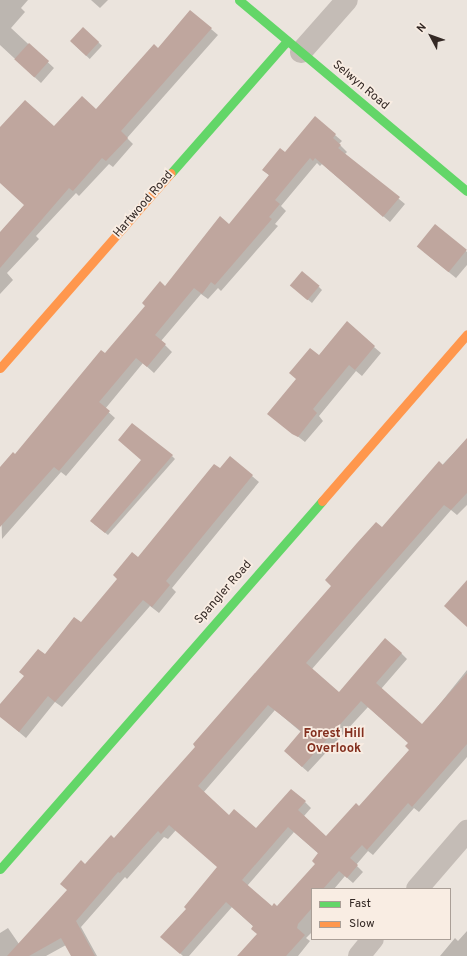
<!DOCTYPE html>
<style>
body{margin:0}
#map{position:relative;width:467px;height:956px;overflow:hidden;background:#ebe4dd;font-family:Overpass,sans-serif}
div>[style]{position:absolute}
.shadow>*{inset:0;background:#0003;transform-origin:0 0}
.building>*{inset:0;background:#bfa69e;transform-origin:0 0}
.street>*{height:22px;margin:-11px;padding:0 11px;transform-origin:11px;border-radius:11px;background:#c4bcb6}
.fast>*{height:9px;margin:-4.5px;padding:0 4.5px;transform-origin:4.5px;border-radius:4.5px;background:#63d668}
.slow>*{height:9px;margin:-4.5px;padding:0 4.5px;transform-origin:4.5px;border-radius:4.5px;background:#ff974d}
span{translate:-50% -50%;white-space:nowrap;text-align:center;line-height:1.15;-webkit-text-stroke:3.5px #f9ede3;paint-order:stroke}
.street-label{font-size:12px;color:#342925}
.neighbourhood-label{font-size:13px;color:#832f1e;font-weight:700}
.legend{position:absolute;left:311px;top:888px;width:140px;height:52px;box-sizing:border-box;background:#f9ede3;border:1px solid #aa9f97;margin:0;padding:5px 7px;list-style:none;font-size:12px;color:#342925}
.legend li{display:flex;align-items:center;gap:8px;height:20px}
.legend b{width:20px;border:1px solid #aa9f97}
.north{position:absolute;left:411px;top:16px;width:40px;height:40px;-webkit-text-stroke:3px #f9ede3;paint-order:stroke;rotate:311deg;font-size:11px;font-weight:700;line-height:16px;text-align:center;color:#342925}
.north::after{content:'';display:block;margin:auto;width:14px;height:18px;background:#342925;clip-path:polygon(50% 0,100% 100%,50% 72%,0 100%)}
</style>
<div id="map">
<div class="shadow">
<i style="clip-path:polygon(0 0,28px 0,21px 8px,25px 12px,11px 28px,54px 68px,41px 83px,0 45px)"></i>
<i style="clip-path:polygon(91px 0,108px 0,100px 8px)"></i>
<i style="clip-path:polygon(190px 11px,218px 35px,127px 138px,133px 144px,113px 167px,109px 164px,79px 196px,76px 193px,36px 236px,39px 239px,7px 273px,13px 280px,0 294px,0 233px,25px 205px,0 168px,0 128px,54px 128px,96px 110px,158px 49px)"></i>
<i style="left:83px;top:28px;width:26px;height:18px;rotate:43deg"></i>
<i style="clip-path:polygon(315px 118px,342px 141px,339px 144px,347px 152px,345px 154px,405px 204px,390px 222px,322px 164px,320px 166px,317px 163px,281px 206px,286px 211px,275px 224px,278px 226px,221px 291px,218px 288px,208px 299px,201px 294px,161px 341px,172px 352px,154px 373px,143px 363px,105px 409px,115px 418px,66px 476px,61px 472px,2px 539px,0 468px,16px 455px,165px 287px,229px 225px,270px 176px,263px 170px,285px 154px)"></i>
<i style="clip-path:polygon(435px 225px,467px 252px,467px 265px,456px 278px,424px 252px)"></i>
<i style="clip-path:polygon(319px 287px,322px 290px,312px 303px,295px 289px)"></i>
<i style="clip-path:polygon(374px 347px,381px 353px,362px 376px,356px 371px,319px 416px,323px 421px,305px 442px,269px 414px,319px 357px)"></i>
<i style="clip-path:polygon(evenodd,467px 439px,467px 505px,457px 515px,451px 510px,312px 669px,339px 693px,401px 653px,407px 659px,381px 689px,422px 726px,467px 670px,467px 757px,419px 812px,414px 808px,373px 855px,368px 851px,356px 865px,363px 872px,353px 883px,345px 876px,334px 889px,312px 889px,312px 932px,306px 938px,310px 941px,298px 956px,239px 956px,258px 934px,254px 927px,232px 907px,189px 956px,183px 956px,168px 942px,187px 909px,218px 867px,176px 830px,168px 839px,164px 837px,127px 879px,125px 877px,81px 927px,97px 956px,73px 956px,66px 945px,46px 956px,0 956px,0 933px,8px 928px,19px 944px,68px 890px,85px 865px,114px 839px,196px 747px,382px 528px,467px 439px,368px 707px,409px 743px,410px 750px,359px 807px,326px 838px,304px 816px,311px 808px,305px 802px,256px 829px,229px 816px,203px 793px,275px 710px,301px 732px,291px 757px,308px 772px,368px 707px,467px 439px,294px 832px,319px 854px,316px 864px,277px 908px,272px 907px,247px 886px,294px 832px)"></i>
<i style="clip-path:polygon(172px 456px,175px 459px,108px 535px,94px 524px)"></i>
<i style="clip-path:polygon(220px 470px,252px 476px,259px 482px,172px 588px,176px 592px,159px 613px,150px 606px,62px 707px,55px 702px,26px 738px,0 716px,0 705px,45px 656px,81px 623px)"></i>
<i style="clip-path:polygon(467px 931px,467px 956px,440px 956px,455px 938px,458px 941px)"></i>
</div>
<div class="building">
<i style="clip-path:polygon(190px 10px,212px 28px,121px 131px,128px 138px,106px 161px,102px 158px,73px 191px,69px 188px,0 268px,0 232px,24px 205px,0 183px,0 127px,25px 100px,54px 126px,82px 96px,96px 109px,154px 44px,158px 48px)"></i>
<i style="left:83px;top:27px;width:22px;height:19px;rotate:43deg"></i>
<i style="left:29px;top:43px;width:27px;height:22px;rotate:42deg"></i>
<i style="clip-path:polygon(315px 116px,336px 134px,333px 138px,341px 145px,338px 148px,400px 197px,383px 217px,315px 158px,313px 161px,310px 158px,275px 200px,280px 204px,269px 217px,272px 219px,215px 285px,211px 282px,202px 294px,194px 288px,155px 335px,166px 344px,147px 367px,136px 358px,99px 402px,110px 411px,59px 471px,54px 467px,0 527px,0 467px,13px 452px,15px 454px,101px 350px,105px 353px,145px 306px,142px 303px,160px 281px,165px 286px,220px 216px,229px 224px,269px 175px,262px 170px,280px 148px,285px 152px)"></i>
<i style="left:435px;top:224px;width:41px;height:29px;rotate:39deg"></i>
<i style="left:302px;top:271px;width:23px;height:19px;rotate:40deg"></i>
<i style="clip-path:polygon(347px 321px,375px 346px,355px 370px,349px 365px,313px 409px,317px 413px,298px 437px,292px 434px,267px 414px,296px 379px,289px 373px,310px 348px,319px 355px)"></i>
<i style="clip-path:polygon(132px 423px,173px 455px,105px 533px,90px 521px,141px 460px,118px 440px)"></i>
<i style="clip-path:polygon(evenodd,467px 438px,467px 493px,451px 510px,444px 505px,306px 663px,339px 692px,385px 638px,402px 653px,376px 683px,422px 724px,467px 673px,467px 744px,412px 807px,408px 803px,367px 850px,362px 845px,350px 858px,358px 865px,347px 878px,339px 871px,323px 889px,312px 889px,312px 908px,298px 924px,297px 928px,305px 935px,286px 956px,237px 956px,257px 934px,251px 929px,253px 926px,226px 902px,180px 954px,160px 937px,186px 909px,184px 907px,217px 867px,169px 825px,161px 834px,158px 831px,120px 873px,118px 872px,76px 921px,95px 956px,71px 956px,61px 938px,29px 956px,7px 956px,67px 890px,60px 884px,81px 860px,85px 864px,111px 835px,114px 838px,195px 747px,193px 744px,331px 586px,325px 580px,357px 543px,376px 522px,382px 527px,439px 461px,443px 465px,467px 438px,361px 701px,408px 743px,405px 746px,409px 750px,359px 806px,356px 803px,326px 836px,298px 810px,306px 801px,291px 789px,256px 828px,234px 809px,229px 815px,198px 786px,268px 705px,301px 731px,284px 751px,302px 767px,361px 701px,467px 438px,288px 827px,318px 853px,312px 861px,315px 864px,277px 906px,274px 903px,272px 906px,242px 880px,288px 827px)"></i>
<i style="clip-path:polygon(230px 456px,253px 475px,166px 581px,170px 585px,152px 607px,143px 600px,55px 702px,48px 696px,19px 732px,0 717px,0 704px,24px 676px,19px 672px,38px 649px,45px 654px,74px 617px,81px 622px,117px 579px,113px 575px,132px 552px,138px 557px,214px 464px,220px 468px)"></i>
<i style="clip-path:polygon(467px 580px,467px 627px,444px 606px)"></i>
</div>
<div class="street">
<i style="left:301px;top:52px;width:69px;rotate:-48.5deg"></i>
<i style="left:417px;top:889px;width:77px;rotate:-49.2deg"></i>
<i style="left:359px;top:956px;width:22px;rotate:-51deg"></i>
</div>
<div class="fast">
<i style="left:239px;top:0;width:297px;rotate:40deg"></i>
<i style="left:171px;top:173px;width:176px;rotate:-48.7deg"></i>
<i style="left:0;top:869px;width:489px;rotate:-48.8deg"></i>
</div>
<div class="slow">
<i style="left:0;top:368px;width:259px;rotate:-48.8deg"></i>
<i style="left:322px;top:501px;width:221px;rotate:-49deg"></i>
</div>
<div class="street-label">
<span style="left:360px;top:86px;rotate:40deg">Selwyn Road</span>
<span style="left:144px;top:205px;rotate:-49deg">Hartwood Road</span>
<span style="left:224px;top:593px;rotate:-49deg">Spangler Road</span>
</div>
<div class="neighbourhood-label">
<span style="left:334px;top:742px">Forest Hill<br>Overlook</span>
</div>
<ul class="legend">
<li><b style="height:5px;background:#63d668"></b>Fast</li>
<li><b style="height:5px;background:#ff974d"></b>Slow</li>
</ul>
<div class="north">N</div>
</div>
